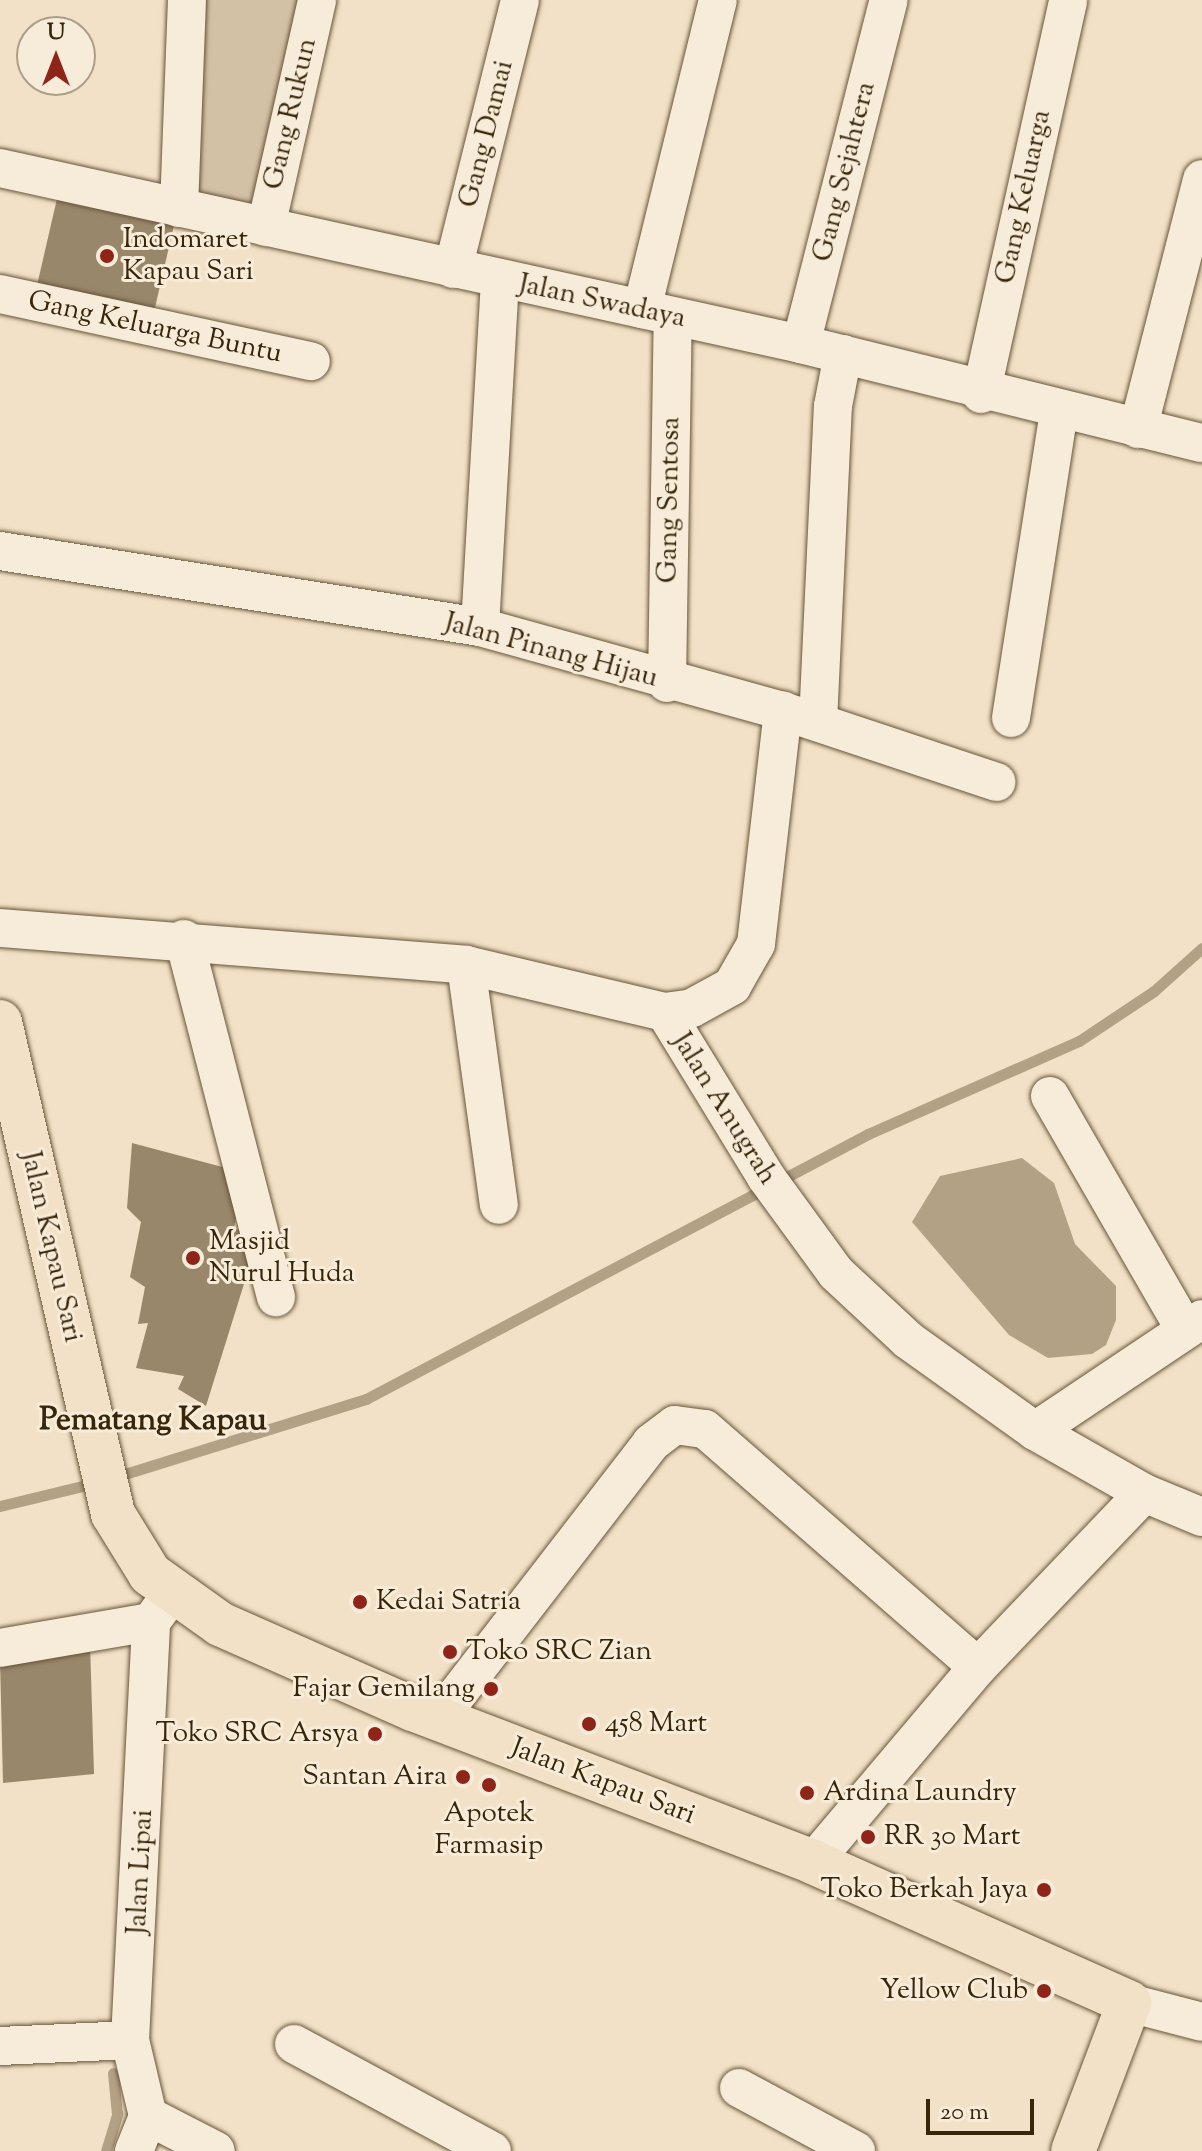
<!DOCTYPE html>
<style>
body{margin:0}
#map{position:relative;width:1202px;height:2151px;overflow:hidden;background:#f2e1c6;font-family:"Sorts Mill Goudy",serif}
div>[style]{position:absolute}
.green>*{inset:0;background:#d3c1a6}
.water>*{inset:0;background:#b3a186}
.stream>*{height:11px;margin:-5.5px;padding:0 5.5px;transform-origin:5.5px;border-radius:5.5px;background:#b3a186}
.building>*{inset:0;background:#99876b;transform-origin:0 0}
.roads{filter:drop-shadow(0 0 2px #675538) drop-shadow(0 0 2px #675538)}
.minor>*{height:38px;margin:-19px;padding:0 19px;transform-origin:19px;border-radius:19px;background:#f7ecda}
.major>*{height:44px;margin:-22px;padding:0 22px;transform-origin:22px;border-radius:22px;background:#f2e1c6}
.dots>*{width:22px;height:22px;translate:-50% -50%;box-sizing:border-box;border:4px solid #f7ecda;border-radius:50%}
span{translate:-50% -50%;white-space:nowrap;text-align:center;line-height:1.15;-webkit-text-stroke:6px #f7ecda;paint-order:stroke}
.street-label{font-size:28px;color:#392609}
.poi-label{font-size:28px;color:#392609}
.left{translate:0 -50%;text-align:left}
.right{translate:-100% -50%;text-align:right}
.quarter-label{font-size:32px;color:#392609;font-weight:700}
.north{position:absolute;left:16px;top:16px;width:80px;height:80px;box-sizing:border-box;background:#f7ecda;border:2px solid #ab9d86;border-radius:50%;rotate:0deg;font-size:22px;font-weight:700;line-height:32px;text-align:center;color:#392609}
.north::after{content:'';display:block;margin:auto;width:28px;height:36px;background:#8f2418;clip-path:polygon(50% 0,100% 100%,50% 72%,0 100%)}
.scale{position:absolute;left:926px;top:2099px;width:108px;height:36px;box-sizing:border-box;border:4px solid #392609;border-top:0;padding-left:10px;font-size:24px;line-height:28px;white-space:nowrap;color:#392609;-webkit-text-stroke:6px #f7ecda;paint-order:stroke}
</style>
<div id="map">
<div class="green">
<i style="clip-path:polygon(187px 0,317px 0,266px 227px,179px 208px)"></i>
</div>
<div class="water">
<i style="clip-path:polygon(1022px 1158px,1054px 1183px,1075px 1244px,1116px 1286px,1116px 1320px,1106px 1345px,1092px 1354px,1048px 1358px,1009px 1335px,912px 1222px,940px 1176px)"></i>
</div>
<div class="stream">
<i style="left:112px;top:1478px;width:266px;rotate:-17.3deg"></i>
<i style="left:366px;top:1399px;width:568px;rotate:-27.83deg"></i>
<i style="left:868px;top:1134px;width:231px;rotate:-23.8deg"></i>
<i style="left:1079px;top:1041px;width:90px;rotate:-33.7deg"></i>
<i style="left:1154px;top:991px;width:64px;rotate:-41.9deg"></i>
<i style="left:0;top:1506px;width:98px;rotate:-13.6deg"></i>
<i style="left:106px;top:2151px;width:39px;rotate:-73deg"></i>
<i style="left:117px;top:2114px;width:41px;rotate:-95.6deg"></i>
</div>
<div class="building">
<i style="left:59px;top:190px;width:120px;height:106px;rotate:13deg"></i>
<i style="clip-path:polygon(132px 1143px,245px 1173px,234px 1228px,258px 1239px,206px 1406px,178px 1389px,184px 1376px,136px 1368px,148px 1323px,138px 1324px,145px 1287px,130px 1277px,141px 1222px,127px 1208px)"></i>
<i style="clip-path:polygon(90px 1643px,94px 1774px,3px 1783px,0 1660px)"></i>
</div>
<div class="roads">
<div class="minor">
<i style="left:0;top:168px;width:820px;rotate:12.39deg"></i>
<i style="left:801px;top:344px;width:413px;rotate:13.9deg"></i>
<i style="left:179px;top:208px;width:208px;rotate:-87.8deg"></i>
<i style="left:266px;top:227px;width:233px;rotate:-77.3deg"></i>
<i style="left:453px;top:269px;width:277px;rotate:-76deg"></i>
<i style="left:0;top:294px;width:318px;rotate:12.2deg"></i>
<i style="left:642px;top:309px;width:318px;rotate:-76.2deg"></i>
<i style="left:801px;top:344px;width:355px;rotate:-75.7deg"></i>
<i style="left:981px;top:394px;width:403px;rotate:-77.5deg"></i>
<i style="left:1138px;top:429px;width:258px;rotate:-75.6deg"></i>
<i style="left:0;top:551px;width:486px;rotate:9deg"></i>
<i style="left:480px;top:627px;width:314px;rotate:15.5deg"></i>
<i style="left:783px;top:711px;width:225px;rotate:18.4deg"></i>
<i style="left:480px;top:627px;width:347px;rotate:-86.7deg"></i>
<i style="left:667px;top:683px;width:366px;rotate:-89.1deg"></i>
<i style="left:1011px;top:718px;width:310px;rotate:-81.1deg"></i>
<i style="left:818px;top:722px;width:316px;rotate:-87.3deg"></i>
<i style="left:833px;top:406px;width:53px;rotate:-79.1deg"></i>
<i style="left:0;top:928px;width:467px;rotate:4.5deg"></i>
<i style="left:466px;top:965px;width:204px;rotate:13.3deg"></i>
<i style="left:665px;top:1012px;width:27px;rotate:-8deg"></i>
<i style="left:692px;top:1008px;width:46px;rotate:-28.8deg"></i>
<i style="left:732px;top:986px;width:48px;rotate:-60.3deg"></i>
<i style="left:756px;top:944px;width:235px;rotate:-83.4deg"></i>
<i style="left:184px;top:939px;width:370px;rotate:75.6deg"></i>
<i style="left:466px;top:965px;width:242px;rotate:82.2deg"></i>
<i style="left:665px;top:1012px;width:193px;rotate:58.5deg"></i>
<i style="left:766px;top:1177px;width:119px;rotate:53.9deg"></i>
<i style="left:836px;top:1273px;width:98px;rotate:42.9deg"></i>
<i style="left:908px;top:1340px;width:156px;rotate:35.6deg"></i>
<i style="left:1035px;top:1431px;width:125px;rotate:29.6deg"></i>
<i style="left:1144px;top:1493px;width:63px;rotate:22.5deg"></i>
<i style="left:1050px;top:1096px;width:270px;rotate:60deg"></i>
<i style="left:1035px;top:1431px;width:201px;rotate:-33.8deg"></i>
<i style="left:0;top:1648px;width:153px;rotate:-9.8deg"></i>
<i style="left:438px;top:1719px;width:349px;rotate:-52.3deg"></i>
<i style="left:651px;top:1443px;width:30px;rotate:-37deg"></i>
<i style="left:675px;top:1425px;width:30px;rotate:8deg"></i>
<i style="left:705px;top:1429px;width:362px;rotate:41.1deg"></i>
<i style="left:813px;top:1862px;width:255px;rotate:-49.8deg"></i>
<i style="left:978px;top:1667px;width:240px;rotate:-46.3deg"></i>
<i style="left:1129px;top:2003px;width:75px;rotate:14.6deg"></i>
<i style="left:294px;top:2044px;width:225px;rotate:28.4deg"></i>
<i style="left:0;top:2046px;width:130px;rotate:-2.6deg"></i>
<i style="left:739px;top:2088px;width:133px;rotate:28.3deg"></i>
<i style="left:148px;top:2116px;width:76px;rotate:27.2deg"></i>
<i style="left:134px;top:2151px;width:38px;rotate:-68deg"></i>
<i style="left:148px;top:2116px;width:78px;rotate:-103.3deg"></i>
<i style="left:130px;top:2040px;width:419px;rotate:-87.1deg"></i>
<i style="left:151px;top:1622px;width:34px;rotate:-54deg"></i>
</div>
<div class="major">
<i style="left:0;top:1022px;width:505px;rotate:77.06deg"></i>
<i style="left:113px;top:1514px;width:70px;rotate:58.3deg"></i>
<i style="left:150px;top:1574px;width:86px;rotate:35.5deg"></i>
<i style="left:220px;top:1624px;width:211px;rotate:23.8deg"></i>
<i style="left:413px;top:1709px;width:428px;rotate:20.9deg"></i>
<i style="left:813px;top:1862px;width:346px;rotate:24deg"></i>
<i style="left:1129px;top:2003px;width:158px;rotate:110.7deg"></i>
</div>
</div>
<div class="dots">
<i style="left:107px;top:256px;background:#8f2418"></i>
<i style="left:193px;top:1258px;background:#8f2418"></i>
<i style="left:360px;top:1602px;background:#8f2418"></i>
<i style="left:450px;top:1652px;background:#8f2418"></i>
<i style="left:491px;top:1689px;background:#8f2418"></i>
<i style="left:589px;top:1724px;background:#8f2418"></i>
<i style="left:375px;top:1734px;background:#8f2418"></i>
<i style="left:463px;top:1777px;background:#8f2418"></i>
<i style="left:489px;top:1785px;background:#8f2418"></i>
<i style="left:807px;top:1793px;background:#8f2418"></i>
<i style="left:868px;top:1837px;background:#8f2418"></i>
<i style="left:1044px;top:1890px;background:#8f2418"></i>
<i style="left:1044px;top:1991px;background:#8f2418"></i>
</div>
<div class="street-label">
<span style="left:291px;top:114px;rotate:-77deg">Gang Rukun</span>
<span style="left:487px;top:134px;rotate:-76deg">Gang Damai</span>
<span style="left:845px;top:172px;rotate:-76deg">Gang Sejahtera</span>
<span style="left:1024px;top:197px;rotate:-78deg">Gang Keluarga</span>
<span style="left:602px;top:302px;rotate:12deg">Jalan Swadaya</span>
<span style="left:155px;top:328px;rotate:12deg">Gang Keluarga Buntu</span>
<span style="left:670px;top:500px;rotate:-89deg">Gang Sentosa</span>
<span style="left:551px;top:651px;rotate:15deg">Jalan Pinang Hijau</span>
<span style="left:724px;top:1109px;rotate:58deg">Jalan Anugrah</span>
<span style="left:51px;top:1247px;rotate:77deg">Jalan Kapau Sari</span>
<span style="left:603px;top:1782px;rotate:21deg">Jalan Kapau Sari</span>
<span style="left:141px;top:1872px;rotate:-87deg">Jalan Lipai</span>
</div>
<div class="poi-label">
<span class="left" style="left:123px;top:256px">Indomaret<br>Kapau Sari</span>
<span class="left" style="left:209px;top:1258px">Masjid<br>Nurul Huda</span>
<span class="left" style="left:376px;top:1602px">Kedai Satria</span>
<span class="left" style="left:466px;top:1652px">Toko SRC Zian</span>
<span class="right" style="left:475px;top:1689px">Fajar Gemilang</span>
<span class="left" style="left:605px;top:1724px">458 Mart</span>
<span class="right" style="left:359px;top:1734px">Toko SRC Arsya</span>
<span class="right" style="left:447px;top:1777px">Santan Aira</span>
<span class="left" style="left:823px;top:1793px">Ardina Laundry</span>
<span style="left:489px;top:1830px">Apotek<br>Farmasip</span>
<span class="left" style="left:884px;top:1837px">RR 30 Mart</span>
<span class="right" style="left:1028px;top:1890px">Toko Berkah Jaya</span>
<span class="right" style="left:1028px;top:1991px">Yellow Club</span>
</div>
<div class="quarter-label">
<span style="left:153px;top:1421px">Pematang Kapau</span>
</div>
<div class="north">U</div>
<div class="scale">20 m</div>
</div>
